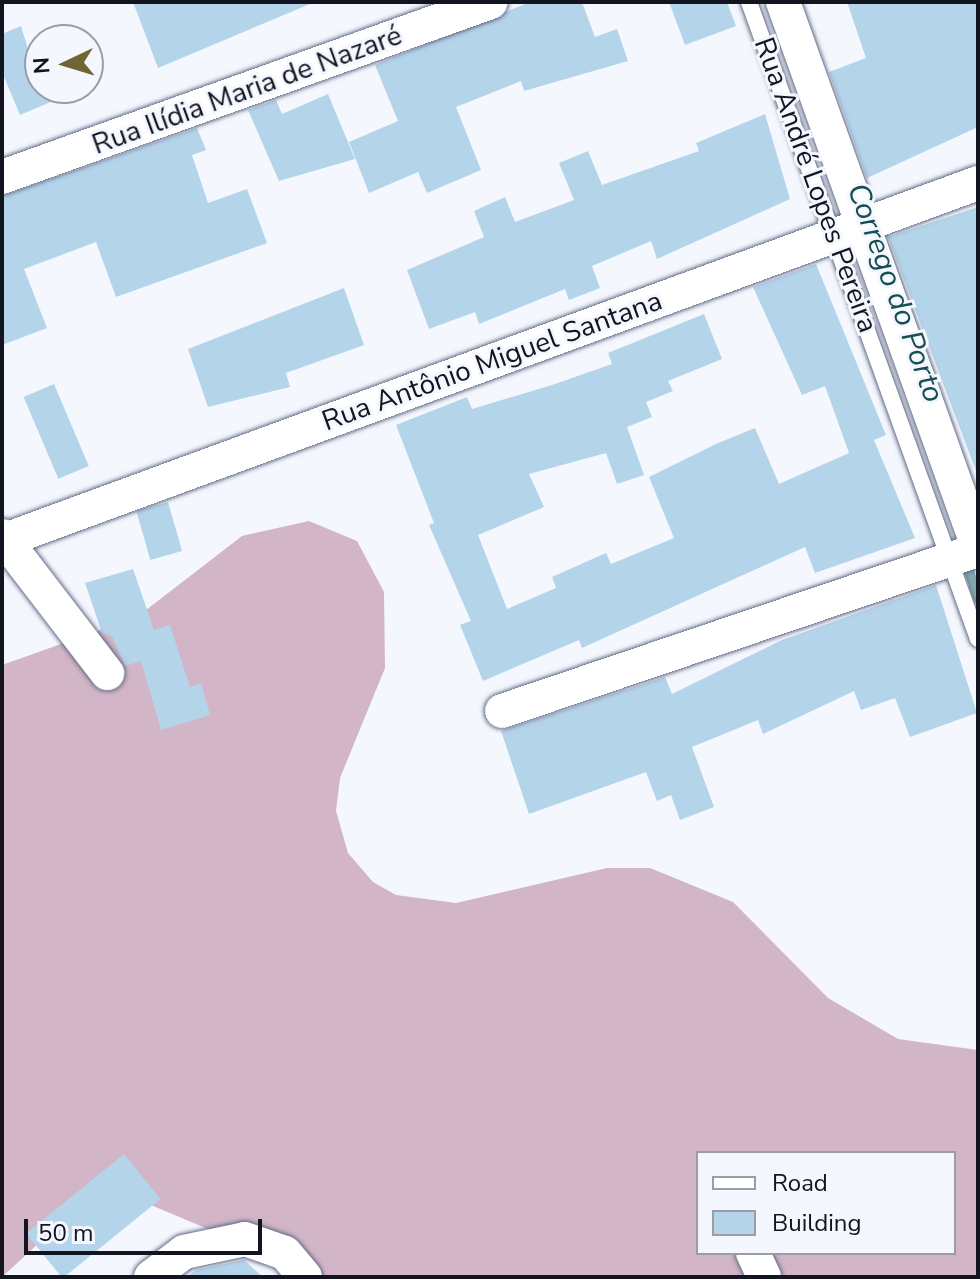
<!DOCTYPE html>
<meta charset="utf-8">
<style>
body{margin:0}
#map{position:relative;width:980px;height:1279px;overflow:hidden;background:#f5f7fe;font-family:"Nunito Sans",sans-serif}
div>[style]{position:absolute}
.forest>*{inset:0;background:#d2b5c7}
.stream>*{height:10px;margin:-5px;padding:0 5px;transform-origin:5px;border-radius:5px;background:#82a8ac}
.building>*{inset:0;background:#b4d4ea;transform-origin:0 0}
.roads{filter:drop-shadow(0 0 2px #626b87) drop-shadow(0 0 2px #626b87)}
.service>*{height:16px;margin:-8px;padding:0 8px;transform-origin:8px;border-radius:8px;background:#fff}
.minor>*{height:34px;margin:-17px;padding:0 17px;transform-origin:17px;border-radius:17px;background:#fff}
span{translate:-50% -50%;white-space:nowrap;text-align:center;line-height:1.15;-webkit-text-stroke:6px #f5f7fe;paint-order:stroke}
.street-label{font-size:28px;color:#121520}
.water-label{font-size:30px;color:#164e53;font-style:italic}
.frame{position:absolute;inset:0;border:4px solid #121520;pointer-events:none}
.legend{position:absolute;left:696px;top:1151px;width:260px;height:104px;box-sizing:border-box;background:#f5f7fe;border:2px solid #9a9da5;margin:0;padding:10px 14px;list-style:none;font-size:24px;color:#121520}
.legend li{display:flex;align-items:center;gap:16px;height:40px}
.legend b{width:40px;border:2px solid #9a9da5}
.north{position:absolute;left:24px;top:24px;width:80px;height:80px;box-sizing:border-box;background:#f5f7fe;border:2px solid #9a9da5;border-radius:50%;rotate:266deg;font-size:22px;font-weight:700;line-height:32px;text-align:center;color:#121520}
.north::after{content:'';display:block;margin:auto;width:28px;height:36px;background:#6e6733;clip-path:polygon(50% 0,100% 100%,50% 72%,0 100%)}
.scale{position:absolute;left:24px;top:1219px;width:238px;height:36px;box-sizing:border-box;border:4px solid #121520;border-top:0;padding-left:10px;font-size:24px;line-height:28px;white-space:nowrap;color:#121520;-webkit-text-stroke:6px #f5f7fe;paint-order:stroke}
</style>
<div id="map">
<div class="forest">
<i style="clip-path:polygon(evenodd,309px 521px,357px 541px,384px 592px,385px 668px,340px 778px,336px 811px,348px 853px,373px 882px,396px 895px,456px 903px,607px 868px,650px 868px,733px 902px,828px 998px,898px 1039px,978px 1050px,978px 1277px,292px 1277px,255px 1249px,132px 1197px,63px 1221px,2px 1277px,2px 665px,137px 617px,242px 536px,309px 521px,698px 1153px,954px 1153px,954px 1253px,698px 1253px,698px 1153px)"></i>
</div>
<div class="stream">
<i style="left:966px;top:561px;width:40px;rotate:72deg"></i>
</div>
<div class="building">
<i style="clip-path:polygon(133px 2px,310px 2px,310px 4px,158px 68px)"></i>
<i style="clip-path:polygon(530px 2px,582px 2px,595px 37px,617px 29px,628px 61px,524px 91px,521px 81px,456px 107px,481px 170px,427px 193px,418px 172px,369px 193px,349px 142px,398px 121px,375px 65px)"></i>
<i style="clip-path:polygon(669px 2px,727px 2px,736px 26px,685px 45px)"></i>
<i style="clip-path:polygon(847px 2px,978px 2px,978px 127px,867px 178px,829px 72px,866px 58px)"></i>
<i style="clip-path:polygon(21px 26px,40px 88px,53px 101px,20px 115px,2px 72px,2px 34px)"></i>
<i style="clip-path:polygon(328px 94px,355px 159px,279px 181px,248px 110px,276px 100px,282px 114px)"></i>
<i style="clip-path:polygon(765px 114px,790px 199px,657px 259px,651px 241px,592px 266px,600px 288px,569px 300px,565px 289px,479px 324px,475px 312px,429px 329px,407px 270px,484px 237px,474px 211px,505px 197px,515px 222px,574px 200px,559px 163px,588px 151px,602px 185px,699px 151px,696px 143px)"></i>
<i style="clip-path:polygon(197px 128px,206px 150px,192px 155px,208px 203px,247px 189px,267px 243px,116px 297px,96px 242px,24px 269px,47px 328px,2px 345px,2px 196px)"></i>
<i style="clip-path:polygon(978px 207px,978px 476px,888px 237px)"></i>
<i style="clip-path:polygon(816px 264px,886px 435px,874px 440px,915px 538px,815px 573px,805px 547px,582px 648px,579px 640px,483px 681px,460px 625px,471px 621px,429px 525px,434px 523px,396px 425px,467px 397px,472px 409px,552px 385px,612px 364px,608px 353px,704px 314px,722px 359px,668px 381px,673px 391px,646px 402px,652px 417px,627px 427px,644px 475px,617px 484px,606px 453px,529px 474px,544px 507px,478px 535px,507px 609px,556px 588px,552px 577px,606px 553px,611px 564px,674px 538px,649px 477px,716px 444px,755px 428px,779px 484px,849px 453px,825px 386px,802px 395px,753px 287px)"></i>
<i style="clip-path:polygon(344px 288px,364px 345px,286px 373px,290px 387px,208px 407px,188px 349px)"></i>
<i style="left:54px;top:384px;width:89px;height:33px;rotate:67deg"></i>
<i style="left:168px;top:502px;width:51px;height:33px;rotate:74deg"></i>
<i style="clip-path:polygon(133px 569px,154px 630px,170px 625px,190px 687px,201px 683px,210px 715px,161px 730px,141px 661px,125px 666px,112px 636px,102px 633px,85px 583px)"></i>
<i style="clip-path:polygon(936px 585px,977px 713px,910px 737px,895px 698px,861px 710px,854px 691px,763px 734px,758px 720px,692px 747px,714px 807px,680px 820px,671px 795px,657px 801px,646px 772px,529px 814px,501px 731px,665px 677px,672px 694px,782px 640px)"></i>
<i style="left:124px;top:1154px;width:58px;height:126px;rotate:51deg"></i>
<i style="clip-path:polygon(244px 1260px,263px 1277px,187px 1277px,196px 1270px)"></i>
</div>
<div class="roads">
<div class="service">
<i style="left:749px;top:2px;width:677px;rotate:70.23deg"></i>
</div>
<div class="minor">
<i style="left:783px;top:2px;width:579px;rotate:70.31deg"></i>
<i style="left:2px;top:177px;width:519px;rotate:-19.69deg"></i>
<i style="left:2px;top:536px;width:173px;rotate:52.5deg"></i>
<i style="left:5px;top:540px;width:1036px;rotate:-20.15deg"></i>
<i style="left:502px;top:711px;width:502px;rotate:-18.69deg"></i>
<i style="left:753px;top:1253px;width:26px;rotate:65deg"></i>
<i style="left:151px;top:1277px;width:41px;rotate:-37.1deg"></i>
<i style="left:184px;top:1252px;width:62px;rotate:-12deg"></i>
<i style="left:245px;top:1239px;width:42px;rotate:19.3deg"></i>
<i style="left:285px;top:1253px;width:31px;rotate:50deg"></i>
</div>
</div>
<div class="street-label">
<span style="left:247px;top:90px;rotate:-20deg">Rua Ilídia Maria de Nazaré</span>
<span style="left:816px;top:185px;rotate:70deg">Rua André Lopes Pereira</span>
<span style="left:492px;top:361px;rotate:-20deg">Rua Antônio Miguel Santana</span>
</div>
<div class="water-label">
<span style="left:895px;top:293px;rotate:70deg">Corrego do Porto</span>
</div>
<div class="frame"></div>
<ul class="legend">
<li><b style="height:10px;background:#fff"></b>Road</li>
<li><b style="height:22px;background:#b4d4ea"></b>Building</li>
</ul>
<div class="north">N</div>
<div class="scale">50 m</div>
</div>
